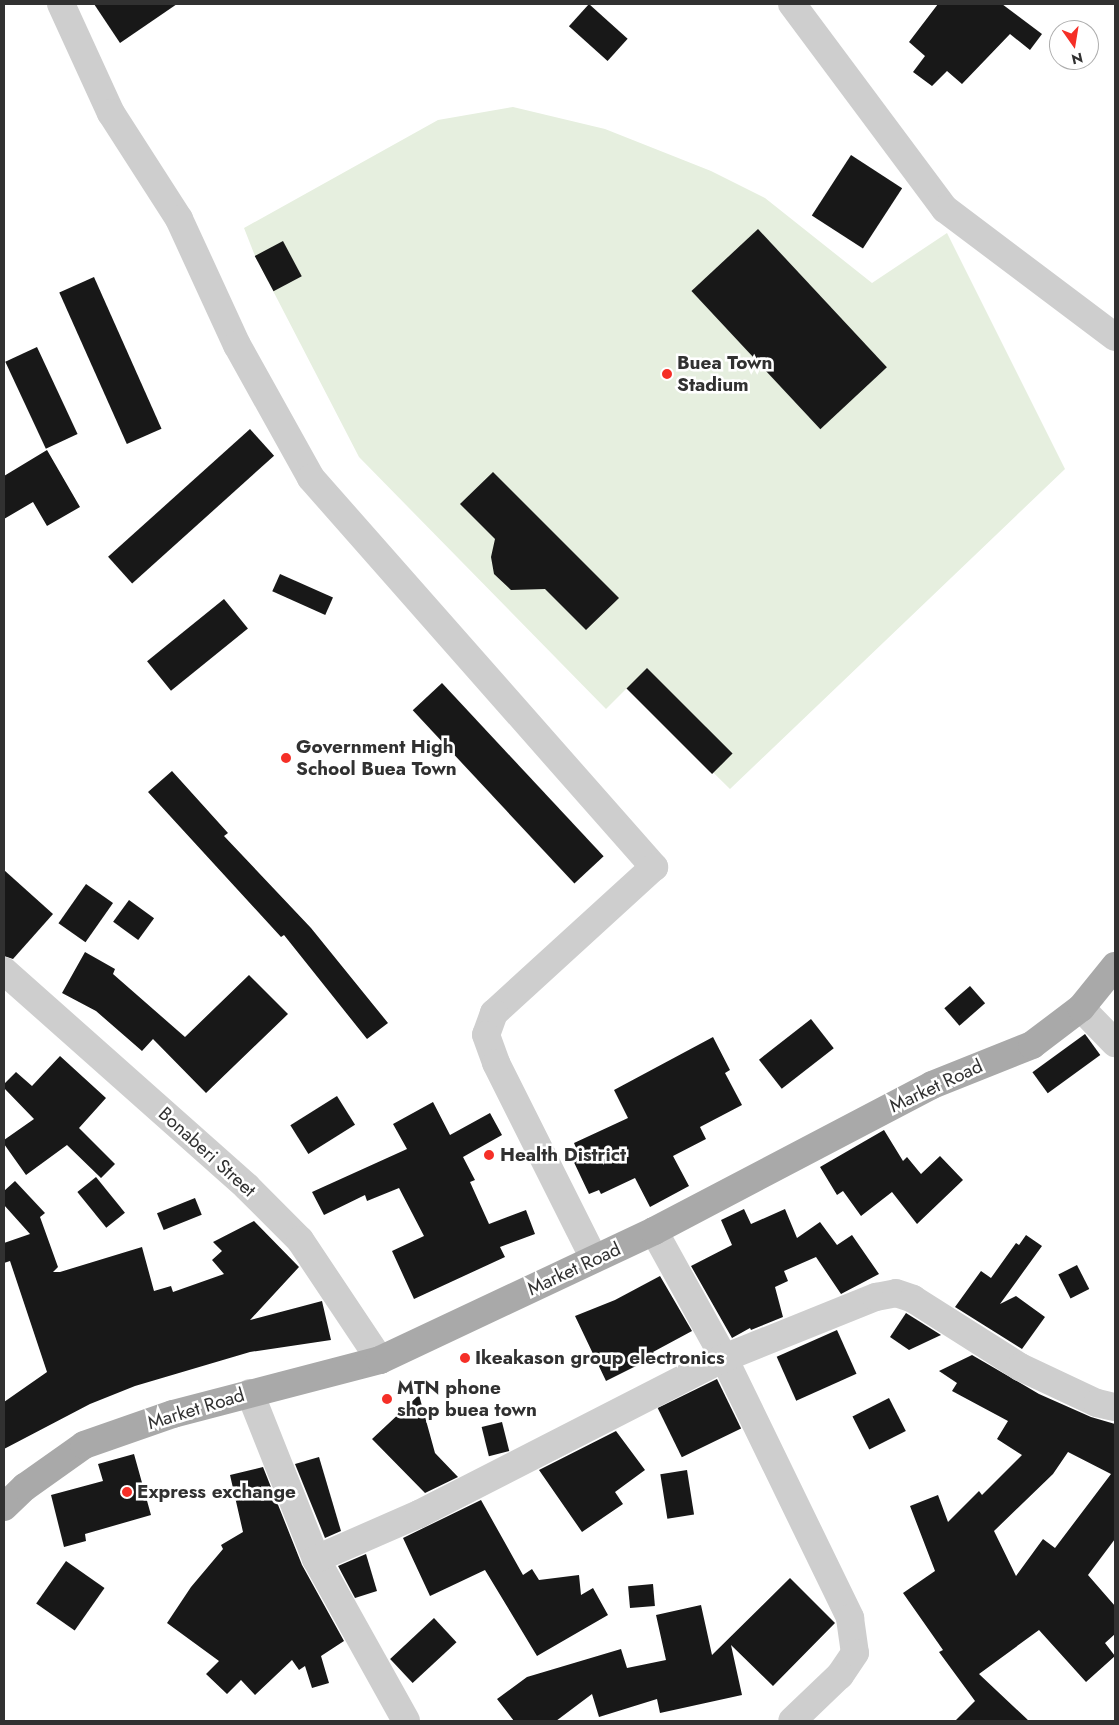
<!DOCTYPE html>
<style>
body{margin:0}
#map{position:relative;width:1119px;height:1725px;overflow:hidden;background:#fff;font-family:Jost,sans-serif}
div>[style]{position:absolute}
.green>*{inset:0;background:#e6efdf}
.building>*{inset:0;background:#181818;transform-origin:0 0}
.minor>*{height:28px;margin:-14px;padding:0 14px;transform-origin:14px;border-radius:14px;background:#cecece}
.major>*{height:28px;margin:-14px;padding:0 14px;transform-origin:14px;border-radius:14px;background:#a9a9a9}
.dots>*{width:14px;height:14px;translate:-50% -50%;box-sizing:border-box;border:2px solid #fff;border-radius:50%}
span{translate:-50% -50%;white-space:nowrap;text-align:center;line-height:1.15;-webkit-text-stroke:5px #fff;paint-order:stroke}
.poi-label{font-size:19px;color:#313131;font-weight:700}
.left{translate:0 -50%;text-align:left}
.street-label{font-size:19px;color:#313131}
.frame{position:absolute;inset:0;border:5px solid #313131;pointer-events:none}
.north{position:absolute;left:1049px;top:20px;width:50px;height:50px;box-sizing:border-box;background:#fff;border:1px solid #adadad;border-radius:50%;rotate:167deg;font-size:14px;font-weight:700;line-height:20px;text-align:center;color:#313131}
.north::after{content:'';display:block;margin:auto;width:18px;height:22px;background:#f52f27;clip-path:polygon(50% 0,100% 100%,50% 72%,0 100%)}
</style>
<div id="map">
<div class="green">
<i style="clip-path:polygon(513px 107px,605px 129px,711px 171px,765px 198px,872px 283px,947px 233px,1065px 469px,730px 789px,627px 688px,606px 709px,359px 457px,255px 256px,244px 228px,438px 120px)"></i>
</div>
<div class="building">
<i style="clip-path:polygon(94px 4px,177px 4px,120px 43px)"></i>
<i style="left:589px;top:4px;width:52px;height:30px;rotate:42deg"></i>
<i style="clip-path:polygon(938px 4px,1002px 4px,1042px 34px,1030px 50px,1010px 34px,962px 84px,947px 71px,932px 86px,913px 72px,925px 56px,909px 42px)"></i>
<i style="left:851px;top:155px;width:61px;height:72px;rotate:33deg"></i>
<i style="left:758px;top:229px;width:189px;height:91px;rotate:47deg"></i>
<i style="left:283px;top:241px;width:40px;height:32px;rotate:62deg"></i>
<i style="left:94px;top:277px;width:166px;height:38px;rotate:66deg"></i>
<i style="left:37px;top:347px;width:96px;height:35px;rotate:65deg"></i>
<i style="left:250px;top:429px;width:36px;height:191px;rotate:48deg"></i>
<i style="clip-path:polygon(47px 450px,80px 507px,47px 526px,33px 502px,4px 519px,4px 476px)"></i>
<i style="clip-path:polygon(493px 472px,619px 598px,586px 630px,545px 589px,511px 590px,494px 574px,491px 557px,495px 539px,460px 504px)"></i>
<i style="left:280px;top:574px;width:58px;height:19px;rotate:24deg"></i>
<i style="left:224px;top:599px;width:38px;height:99px;rotate:51deg"></i>
<i style="left:647px;top:668px;width:121px;height:29px;rotate:45deg"></i>
<i style="left:442px;top:683px;width:237px;height:40px;rotate:47deg"></i>
<i style="clip-path:polygon(172px 771px,228px 833px,224px 836px,311px 928px,388px 1023px,367px 1039px,284px 935px,281px 937px,148px 792px)"></i>
<i style="clip-path:polygon(4px 870px,53px 914px,13px 959px,4px 956px)"></i>
<i style="left:86px;top:884px;width:33px;height:48px;rotate:35deg"></i>
<i style="left:129px;top:900px;width:31px;height:27px;rotate:36deg"></i>
<i style="clip-path:polygon(85px 952px,115px 969px,113px 974px,185px 1037px,249px 975px,288px 1014px,206px 1093px,153px 1039px,142px 1051px,96px 1011px,62px 993px)"></i>
<i style="left:970px;top:986px;width:23px;height:34px;rotate:49deg"></i>
<i style="left:811px;top:1019px;width:37px;height:66px;rotate:52deg"></i>
<i style="left:1085px;top:1034px;width:26px;height:65px;rotate:54deg"></i>
<i style="clip-path:polygon(713px 1037px,730px 1070px,725px 1073px,742px 1105px,700px 1127px,706px 1139px,673px 1156px,689px 1186px,650px 1207px,635px 1178px,601px 1194px,599px 1190px,589px 1194px,571px 1156px,578px 1153px,574px 1143px,628px 1118px,614px 1090px)"></i>
<i style="clip-path:polygon(60px 1056px,106px 1098px,79px 1128px,115px 1164px,101px 1178px,67px 1145px,26px 1175px,4px 1144px,4px 1140px,34px 1119px,4px 1088px,4px 1084px,16px 1072px,32px 1086px)"></i>
<i style="left:337px;top:1096px;width:34px;height:55px;rotate:58deg"></i>
<i style="clip-path:polygon(433px 1102px,450px 1135px,490px 1113px,502px 1135px,463px 1157px,475px 1180px,470px 1182px,489px 1224px,526px 1210px,535px 1234px,500px 1247px,505px 1257px,414px 1299px,392px 1251px,424px 1236px,399px 1188px,367px 1201px,365px 1195px,324px 1215px,312px 1192px,407px 1149px,393px 1124px)"></i>
<i style="clip-path:polygon(884px 1130px,903px 1161px,907px 1157px,921px 1174px,940px 1156px,963px 1180px,917px 1224px,892px 1192px,861px 1216px,843px 1191px,837px 1195px,820px 1167px)"></i>
<i style="left:96px;top:1177px;width:46px;height:24px;rotate:51deg"></i>
<i style="clip-path:polygon(15px 1181px,45px 1213px,40px 1217px,58px 1267px,53px 1272px,60px 1272px,142px 1247px,154px 1291px,171px 1286px,173px 1292px,224px 1274px,212px 1260px,222px 1251px,213px 1242px,254px 1221px,299px 1267px,250px 1320px,322px 1301px,331px 1340px,250px 1352px,135px 1386px,90px 1404px,4px 1449px,4px 1402px,47px 1372px,10px 1261px,4px 1263px,4px 1243px,30px 1234px,4px 1205px,4px 1191px)"></i>
<i style="left:195px;top:1198px;width:18px;height:41px;rotate:68deg"></i>
<i style="clip-path:polygon(744px 1209px,751px 1224px,785px 1209px,797px 1238px,820px 1222px,837px 1245px,852px 1235px,879px 1274px,841px 1294px,816px 1257px,784px 1271px,788px 1281px,775px 1287px,783px 1317px,751px 1330px,750px 1328px,732px 1338px,691px 1266px,732px 1245px,721px 1220px)"></i>
<i style="clip-path:polygon(1026px 1235px,1042px 1246px,1000px 1304px,1016px 1296px,1045px 1317px,1022px 1349px,955px 1307px,981px 1271px,991px 1278px,1016px 1243px,1019px 1245px)"></i>
<i style="left:1077px;top:1265px;width:27px;height:21px;rotate:63deg"></i>
<i style="clip-path:polygon(660px 1276px,692px 1331px,653px 1352px,656px 1356px,606px 1381px,575px 1316px,615px 1300px)"></i>
<i style="clip-path:polygon(906px 1313px,941px 1335px,909px 1350px,890px 1337px)"></i>
<i style="left:837px;top:1330px;width:48px;height:66px;rotate:66deg"></i>
<i style="clip-path:polygon(evenodd,972px 1355px,1039px 1394px,1091px 1417px,1115px 1424px,1115px 1539px,1088px 1575px,1115px 1606px,1115px 1634px,1105px 1643px,1115px 1656px,1086px 1682px,1039px 1630px,979px 1674px,1029px 1721px,955px 1721px,975px 1701px,939px 1652px,943px 1650px,903px 1593px,935px 1571px,910px 1506px,938px 1495px,948px 1522px,979px 1491px,982px 1495px,1022px 1455px,997px 1439px,1008px 1421px,952px 1391px,957px 1383px,939px 1371px,972px 1355px,1068px 1452px,1111px 1474px,1055px 1548px,1043px 1539px,1016px 1576px,994px 1531px,1053px 1474px,1068px 1452px)"></i>
<i style="left:717px;top:1379px;width:55px;height:66px;rotate:64deg"></i>
<i style="clip-path:polygon(419px 1395px,435px 1453px,458px 1477px,425px 1493px,372px 1439px)"></i>
<i style="left:889px;top:1398px;width:37px;height:41px;rotate:63deg"></i>
<i style="left:502px;top:1422px;width:30px;height:21px;rotate:76deg"></i>
<i style="clip-path:polygon(616px 1431px,645px 1470px,615px 1492px,623px 1504px,582px 1532px,539px 1470px)"></i>
<i style="clip-path:polygon(134px 1454px,151px 1515px,85px 1534px,86px 1541px,64px 1547px,51px 1495px,103px 1481px,98px 1464px)"></i>
<i style="clip-path:polygon(319px 1457px,341px 1531px,325px 1538px,295px 1464px)"></i>
<i style="clip-path:polygon(263px 1467px,302px 1565px,344px 1641px,321px 1656px,329px 1683px,312px 1688px,305px 1666px,299px 1670px,292px 1660px,255px 1695px,241px 1680px,227px 1694px,206px 1674px,219px 1661px,167px 1623px,191px 1587px,223px 1549px,221px 1545px,243px 1532px,230px 1475px)"></i>
<i style="left:687px;top:1470px;width:45px;height:27px;rotate:81deg"></i>
<i style="clip-path:polygon(481px 1500px,523px 1575px,532px 1569px,539px 1580px,579px 1575px,581px 1595px,593px 1588px,608px 1615px,537px 1656px,485px 1570px,430px 1596px,403px 1538px)"></i>
<i style="clip-path:polygon(366px 1554px,377px 1591px,355px 1598px,338px 1566px)"></i>
<i style="left:66px;top:1561px;width:47px;height:52px;rotate:35deg"></i>
<i style="clip-path:polygon(790px 1578px,835px 1623px,773px 1686px,731px 1645px,742px 1695px,660px 1713px,657px 1699px,599px 1717px,592px 1694px,556px 1721px,514px 1721px,497px 1699px,527px 1677px,621px 1649px,627px 1668px,666px 1660px,656px 1615px,701px 1605px,712px 1655px)"></i>
<i style="left:653px;top:1584px;width:22px;height:25px;rotate:85deg"></i>
<i style="left:434px;top:1618px;width:33px;height:60px;rotate:47deg"></i>
</div>
<div class="minor">
<i style="left:61px;top:4px;width:120px;rotate:65.4deg"></i>
<i style="left:111px;top:113px;width:126px;rotate:57.3deg"></i>
<i style="left:179px;top:219px;width:139px;rotate:65.3deg"></i>
<i style="left:237px;top:345px;width:152px;rotate:60.9deg"></i>
<i style="left:311px;top:478px;width:519px;rotate:48.6deg"></i>
<i style="left:654px;top:867px;width:217px;rotate:137.6deg"></i>
<i style="left:494px;top:1013px;width:23px;rotate:110deg"></i>
<i style="left:486px;top:1035px;width:30px;rotate:70deg"></i>
<i style="left:496px;top:1063px;width:219px;rotate:63.4deg"></i>
<i style="left:792px;top:4px;width:256px;rotate:53.3deg"></i>
<i style="left:945px;top:209px;width:213px;rotate:37deg"></i>
<i style="left:4px;top:971px;width:325px;rotate:41.6deg"></i>
<i style="left:247px;top:1187px;width:75px;rotate:45deg"></i>
<i style="left:300px;top:1240px;width:144px;rotate:56.3deg"></i>
<i style="left:1081px;top:1008px;width:49px;rotate:45.8deg"></i>
<i style="left:654px;top:1231px;width:145px;rotate:61.1deg"></i>
<i style="left:724px;top:1358px;width:289px;rotate:64.1deg"></i>
<i style="left:850px;top:1618px;width:35px;rotate:82deg"></i>
<i style="left:855px;top:1653px;width:27px;rotate:124deg"></i>
<i style="left:840px;top:1675px;width:66px;rotate:136.2deg"></i>
<i style="left:250px;top:1393px;width:179px;rotate:68.3deg"></i>
<i style="left:316px;top:1559px;width:185px;rotate:60.9deg"></i>
<i style="left:316px;top:1559px;width:112px;rotate:-23.6deg"></i>
<i style="left:419px;top:1514px;width:343px;rotate:-27.1deg"></i>
<i style="left:724px;top:1358px;width:164px;rotate:-21.9deg"></i>
<i style="left:876px;top:1297px;width:20px;rotate:-11deg"></i>
<i style="left:896px;top:1293px;width:18px;rotate:19deg"></i>
<i style="left:913px;top:1299px;width:127px;rotate:32.4deg"></i>
<i style="left:1020px;top:1367px;width:85px;rotate:25.1deg"></i>
<i style="left:1097px;top:1403px;width:18px;rotate:13deg"></i>
</div>
<div class="major">
<i style="left:4px;top:1507px;width:29px;rotate:-44deg"></i>
<i style="left:25px;top:1487px;width:72px;rotate:-35.4deg"></i>
<i style="left:84px;top:1445px;width:94px;rotate:-19.2deg"></i>
<i style="left:173px;top:1414px;width:214px;rotate:-14.6deg"></i>
<i style="left:380px;top:1360px;width:303px;rotate:-25.2deg"></i>
<i style="left:654px;top:1231px;width:314px;rotate:-27.7deg"></i>
<i style="left:932px;top:1085px;width:108px;rotate:-21.8deg"></i>
<i style="left:1032px;top:1045px;width:61px;rotate:-37.1deg"></i>
<i style="left:1081px;top:1008px;width:54px;rotate:-51deg"></i>
</div>
<div class="dots">
<i style="left:667px;top:374px;background:#f52f27"></i>
<i style="left:286px;top:758px;background:#f52f27"></i>
<i style="left:489px;top:1155px;background:#f52f27"></i>
<i style="left:465px;top:1358px;background:#f52f27"></i>
<i style="left:387px;top:1399px;background:#f52f27"></i>
<i style="left:127px;top:1492px;background:#f52f27"></i>
</div>
<div class="poi-label">
<span class="left" style="left:677px;top:374px">Buea Town<br>Stadium</span>
<span class="left" style="left:296px;top:758px">Government High<br>School Buea Town</span>
<span class="left" style="left:500px;top:1155px">Health District</span>
<span class="left" style="left:475px;top:1358px">Ikeakason group electronics</span>
<span class="left" style="left:397px;top:1399px">MTN phone<br>shop buea town</span>
<span class="left" style="left:137px;top:1492px">Express exchange</span>
</div>
<div class="street-label">
<span style="left:936px;top:1086px;rotate:-25deg">Market Road</span>
<span style="left:207px;top:1152px;rotate:42deg">Bonaberi Street</span>
<span style="left:574px;top:1269px;rotate:-25deg">Market Road</span>
<span style="left:196px;top:1409px;rotate:-17deg">Market Road</span>
</div>
<div class="frame"></div>
<div class="north">N</div>
</div>
